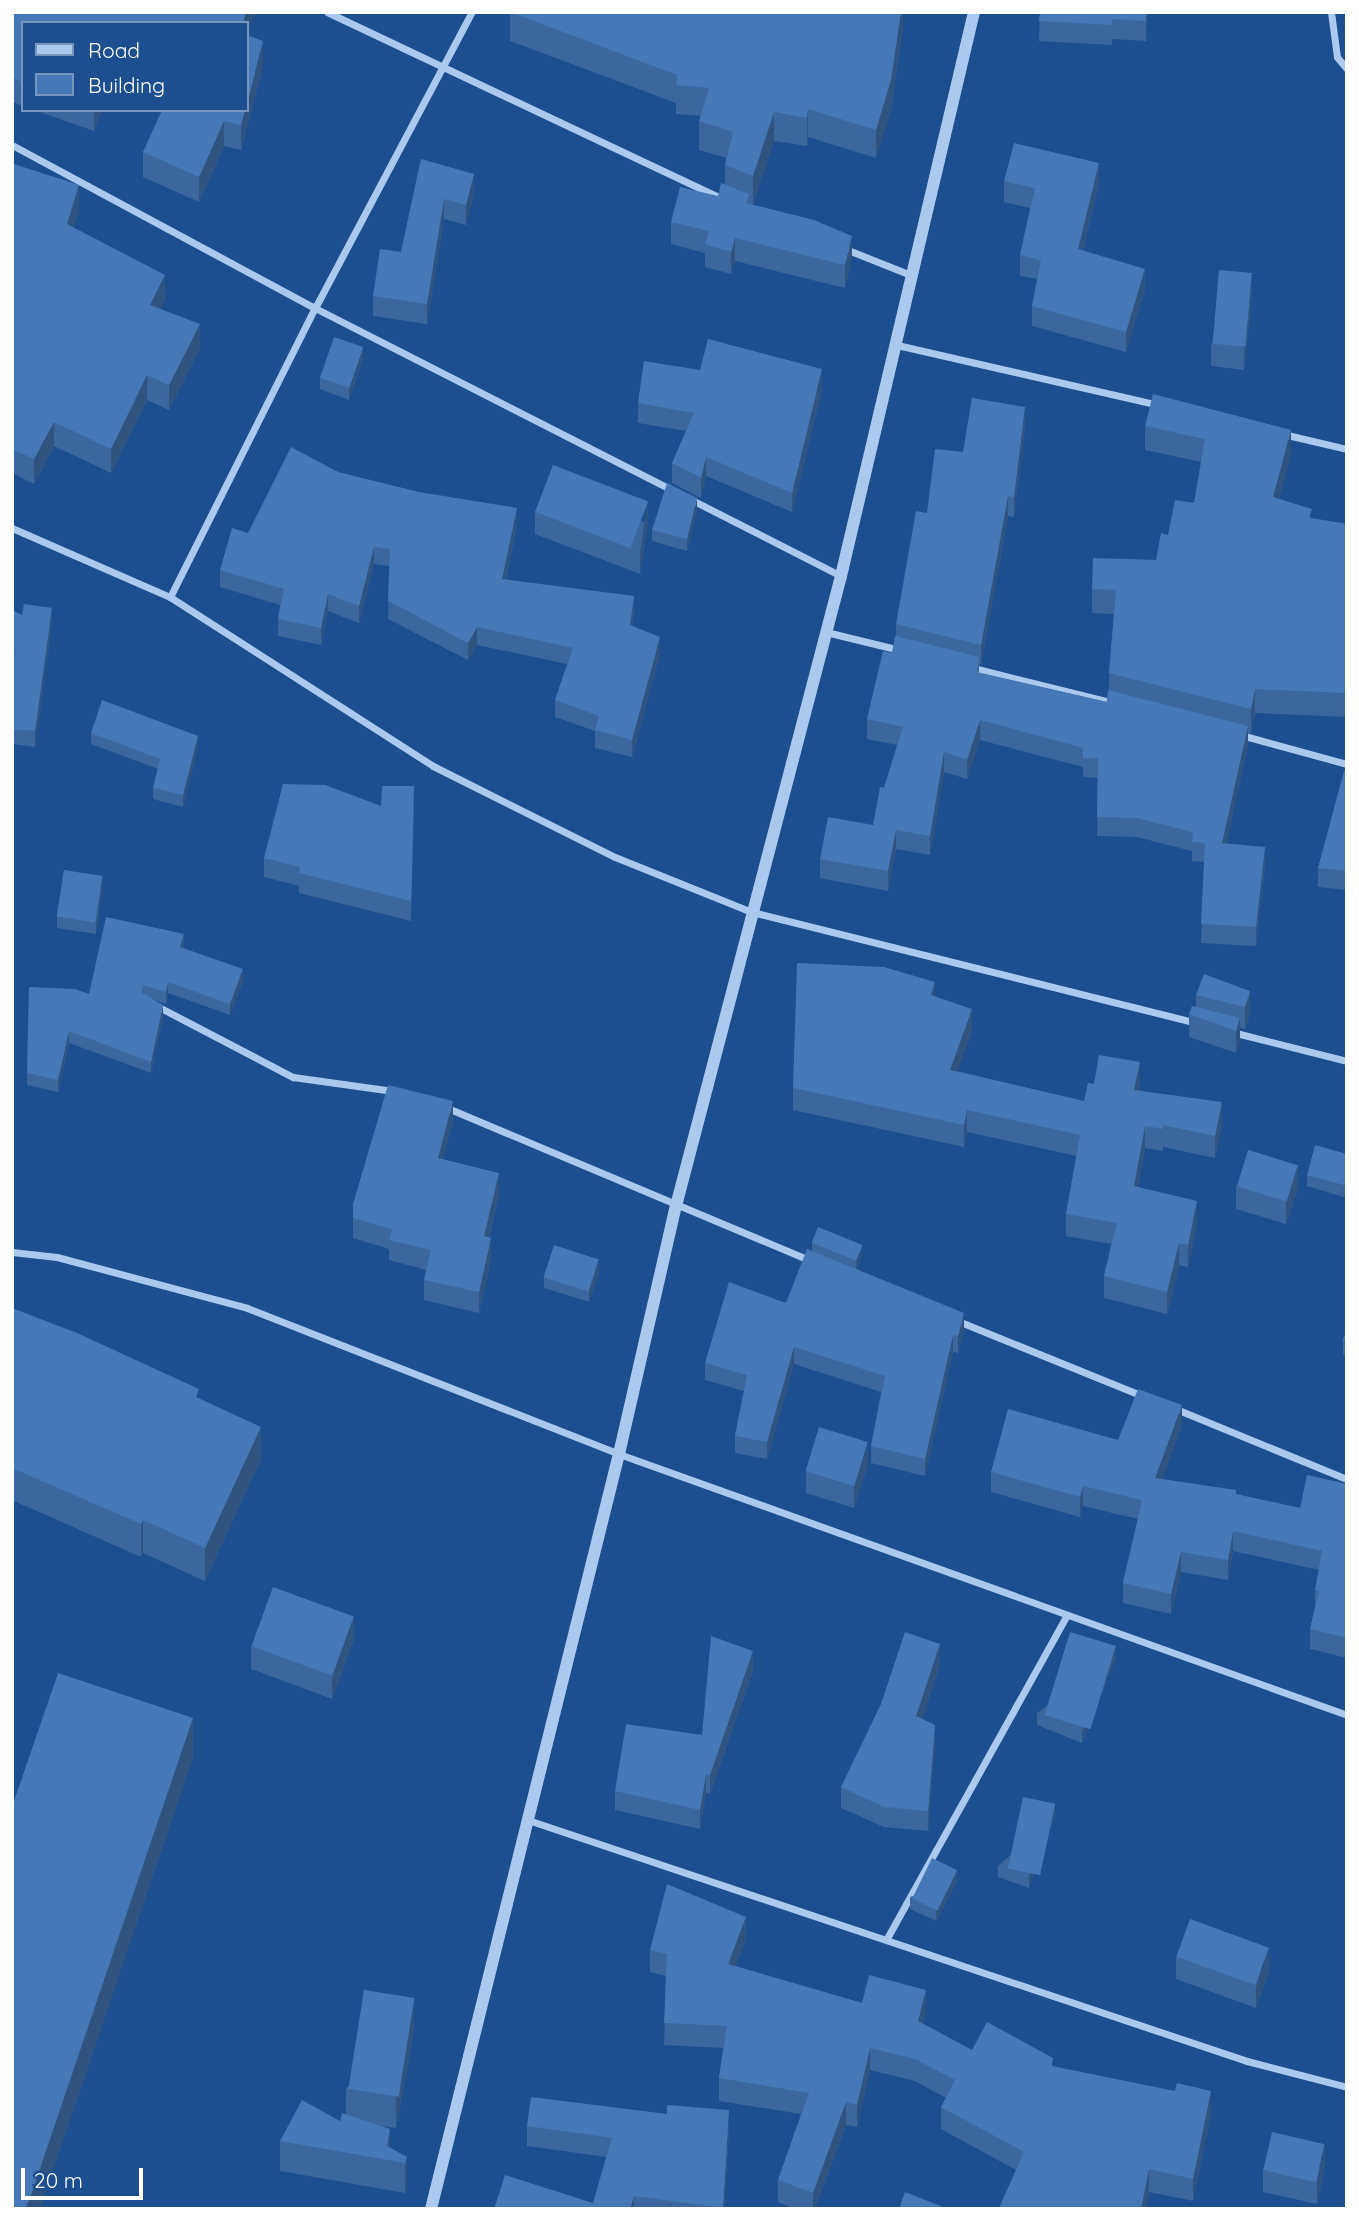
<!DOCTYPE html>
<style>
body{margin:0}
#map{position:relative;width:1359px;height:2221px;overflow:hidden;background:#1b4f8f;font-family:Quicksand,sans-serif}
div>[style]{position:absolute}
.minor>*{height:7px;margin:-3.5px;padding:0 3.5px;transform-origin:3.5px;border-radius:3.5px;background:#a9c9ee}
.tertiary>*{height:12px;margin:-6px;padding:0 6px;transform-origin:6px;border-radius:6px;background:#a9c9ee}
.wall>*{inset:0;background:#3a679d}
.shaded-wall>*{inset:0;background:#305480}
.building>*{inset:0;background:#4478b7;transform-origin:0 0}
span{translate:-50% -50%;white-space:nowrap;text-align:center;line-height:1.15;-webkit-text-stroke:5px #1b4f8f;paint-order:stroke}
.frame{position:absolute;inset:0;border:14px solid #fff;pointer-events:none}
.legend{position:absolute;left:21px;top:21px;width:228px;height:91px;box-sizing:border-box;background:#1b4f8f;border:2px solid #7695bc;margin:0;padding:9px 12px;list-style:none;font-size:21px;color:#fff}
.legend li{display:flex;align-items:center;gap:14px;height:35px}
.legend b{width:35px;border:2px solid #7695bc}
.scale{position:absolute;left:21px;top:2168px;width:122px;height:32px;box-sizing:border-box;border:4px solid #fff;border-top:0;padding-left:9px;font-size:21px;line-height:24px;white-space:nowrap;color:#fff;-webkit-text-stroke:5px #1b4f8f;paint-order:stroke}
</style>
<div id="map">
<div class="minor">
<i style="left:327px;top:12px;width:437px;rotate:25.3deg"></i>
<i style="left:1331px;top:12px;width:45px;rotate:82.4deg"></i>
<i style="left:1337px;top:57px;width:16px;rotate:50deg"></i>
<i style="left:12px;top:145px;width:344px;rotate:28.3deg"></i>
<i style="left:315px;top:308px;width:401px;rotate:27deg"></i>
<i style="left:843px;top:248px;width:75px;rotate:21.8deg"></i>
<i style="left:897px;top:345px;width:268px;rotate:12.9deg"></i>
<i style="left:1283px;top:434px;width:66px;rotate:13.2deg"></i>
<i style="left:692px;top:500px;width:167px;rotate:27deg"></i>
<i style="left:12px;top:528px;width:172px;rotate:23.6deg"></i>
<i style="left:170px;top:597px;width:313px;rotate:32.7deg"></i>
<i style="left:433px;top:766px;width:203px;rotate:26.6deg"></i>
<i style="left:615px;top:857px;width:148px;rotate:21.9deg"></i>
<i style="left:752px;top:912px;width:459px;rotate:14deg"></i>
<i style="left:170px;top:597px;width:323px;rotate:-63.4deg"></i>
<i style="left:315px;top:308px;width:335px;rotate:-62.1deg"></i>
<i style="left:826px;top:632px;width:76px;rotate:13.7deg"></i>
<i style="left:973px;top:668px;width:145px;rotate:13.9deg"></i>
<i style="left:1241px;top:735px;width:110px;rotate:15.3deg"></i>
<i style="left:155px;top:1005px;width:156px;rotate:27.6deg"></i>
<i style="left:293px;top:1077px;width:101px;rotate:8deg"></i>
<i style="left:1232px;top:1032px;width:119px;rotate:14.2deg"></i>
<i style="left:445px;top:1107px;width:397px;rotate:22.8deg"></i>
<i style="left:12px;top:1252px;width:45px;rotate:6.3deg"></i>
<i style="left:57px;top:1257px;width:197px;rotate:15deg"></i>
<i style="left:247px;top:1308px;width:400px;rotate:21.4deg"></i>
<i style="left:619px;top:1454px;width:773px;rotate:19.72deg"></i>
<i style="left:958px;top:1321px;width:202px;rotate:22.1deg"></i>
<i style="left:1176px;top:1409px;width:185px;rotate:22.3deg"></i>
<i style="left:528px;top:1820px;width:758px;rotate:18.53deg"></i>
<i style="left:1247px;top:2061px;width:103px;rotate:14.6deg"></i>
<i style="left:886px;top:1940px;width:372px;rotate:-60.9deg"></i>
</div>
<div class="tertiary">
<i style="left:431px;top:2209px;width:778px;rotate:-76.02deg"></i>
<i style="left:619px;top:1454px;width:254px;rotate:-77.1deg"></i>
<i style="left:676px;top:1206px;width:651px;rotate:-75.32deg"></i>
<i style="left:841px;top:576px;width:579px;rotate:-76.73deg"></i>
</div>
<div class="wall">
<i style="clip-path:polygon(12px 12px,255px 12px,247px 35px,23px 23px,23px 106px,12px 102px)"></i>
<i style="clip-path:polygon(510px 12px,903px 12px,903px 27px,891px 109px,876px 158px,808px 137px,807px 146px,774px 141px,753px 205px,749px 203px,852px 258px,845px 288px,735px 261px,731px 274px,705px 267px,705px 253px,671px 244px,671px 222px,718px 196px,725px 184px,725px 165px,726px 158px,699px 150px,699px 121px,701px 116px,676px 114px,676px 103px,510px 41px)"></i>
<i style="clip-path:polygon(1040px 12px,1148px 12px,1146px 41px,1112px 39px,1112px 45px,1039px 41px)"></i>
<i style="clip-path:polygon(263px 66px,241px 150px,224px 146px,199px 202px,143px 177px,143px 152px)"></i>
<i style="clip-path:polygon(34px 110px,102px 110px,94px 131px)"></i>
<i style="clip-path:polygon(421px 159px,474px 194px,466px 225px,444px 219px,427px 324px,373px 316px,373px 296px,401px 252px)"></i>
<i style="clip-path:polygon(12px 170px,79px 209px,73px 227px,165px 299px,160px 309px,200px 348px,169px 410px,147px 400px,111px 473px,54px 446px,34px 484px,12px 473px)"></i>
<i style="clip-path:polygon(1004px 181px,1099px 183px,1083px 250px,1145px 289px,1126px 352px,1032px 326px,1032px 306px,1037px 279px,1020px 276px,1020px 255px,1030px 208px,1004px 202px)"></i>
<i style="clip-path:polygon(1252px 296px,1244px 370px,1211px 366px,1211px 344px)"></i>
<i style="clip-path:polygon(363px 358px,349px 400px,320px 389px,320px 378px)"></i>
<i style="clip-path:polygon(700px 370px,822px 389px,792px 512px,706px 476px,701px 498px,672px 483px,672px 463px,686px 431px,638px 423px,638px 403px)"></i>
<i style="clip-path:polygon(1145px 426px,1291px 454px,1279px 499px,1312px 518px,1347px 524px,1347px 717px,1255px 713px,1251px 733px,1248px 733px,1248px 745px,1226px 844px,1265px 867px,1256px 946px,1201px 943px,1204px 862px,1192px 861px,1192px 851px,1137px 837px,1097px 836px,1098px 778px,1083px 777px,1083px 767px,980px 740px,967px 779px,944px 772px,930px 855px,896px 849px,888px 891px,820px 878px,820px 859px,873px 825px,897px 745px,867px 739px,867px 719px,892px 653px,896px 636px,896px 624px,963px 452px,1025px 427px,1014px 517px,1008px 516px,981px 665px,979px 664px,979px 673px,1107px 702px,1109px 690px,1109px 673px,1114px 614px,1092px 613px,1092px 589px,1156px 560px,1168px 535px,1194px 503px,1201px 462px,1145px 450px)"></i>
<i style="clip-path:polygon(338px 472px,517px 525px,506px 579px,634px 613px,632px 626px,660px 654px,632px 757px,595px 748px,595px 731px,555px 717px,555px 700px,567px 664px,477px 645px,468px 660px,388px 619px,389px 566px,374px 564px,359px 623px,328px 611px,321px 645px,278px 636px,278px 619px,280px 605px,220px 587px,220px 570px,248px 533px)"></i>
<i style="clip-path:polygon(697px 510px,687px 551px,652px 541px,652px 530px)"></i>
<i style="clip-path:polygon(535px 512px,648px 522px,640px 574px,535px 534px)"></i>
<i style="clip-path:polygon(12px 610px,22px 615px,52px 624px,35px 747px,12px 744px,12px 673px,14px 664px,12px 663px)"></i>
<i style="clip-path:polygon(91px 733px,198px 747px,183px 807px,153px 799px,153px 788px,158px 769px,91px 744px)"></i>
<i style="clip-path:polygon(1347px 771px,1347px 890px,1318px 887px,1318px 868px)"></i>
<i style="clip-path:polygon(381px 806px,414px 806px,411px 921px,299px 893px,299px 886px,264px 877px,264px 858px)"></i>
<i style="clip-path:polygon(103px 887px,96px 934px,57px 928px,57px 916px)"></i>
<i style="clip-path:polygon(184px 946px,183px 948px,243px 981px,230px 1015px,168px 993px,166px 1004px,155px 1000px,163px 1016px,151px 1073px,69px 1043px,58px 1092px,27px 1085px,29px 987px,89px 994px)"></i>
<i style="clip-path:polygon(1250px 991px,1250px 1014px,1245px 1029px,1240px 1028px,1240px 1041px,1236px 1053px,1189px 1037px,1189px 1014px,1196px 1007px,1196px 995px)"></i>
<i style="clip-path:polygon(935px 996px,972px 1031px,957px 1071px,1084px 1101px,1094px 1084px,1140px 1084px,1139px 1090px,1222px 1124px,1215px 1158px,1163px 1147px,1163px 1151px,1145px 1148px,1138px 1187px,1197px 1223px,1188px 1267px,1179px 1265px,1167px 1314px,1104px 1298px,1104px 1276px,1111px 1244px,1066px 1236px,1066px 1214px,1077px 1156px,967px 1132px,964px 1147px,793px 1110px,793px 1088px)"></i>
<i style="clip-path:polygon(453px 1121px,443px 1159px,499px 1194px,489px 1238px,491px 1259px,479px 1313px,424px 1300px,424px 1280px,426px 1270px,389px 1260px,389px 1249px,353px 1238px,353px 1204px)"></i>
<i style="clip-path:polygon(1347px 1154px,1347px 1198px,1307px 1186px,1307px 1175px)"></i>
<i style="clip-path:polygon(1236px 1186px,1298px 1188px,1286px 1224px,1236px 1209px)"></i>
<i style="clip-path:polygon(812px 1243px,862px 1256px,857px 1269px,964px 1330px,958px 1353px,953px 1352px,925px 1476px,871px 1463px,871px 1446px,881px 1392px,794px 1364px,767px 1459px,735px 1453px,735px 1436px,744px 1391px,705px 1380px,705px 1363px,786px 1303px,812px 1251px)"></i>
<i style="clip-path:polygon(599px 1271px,589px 1302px,544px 1288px,544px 1277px)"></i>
<i style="clip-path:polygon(12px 1308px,199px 1399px,261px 1459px,205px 1581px,143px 1553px,141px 1557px,12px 1500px)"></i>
<i style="clip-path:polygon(1347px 1331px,1347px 1356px,1343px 1354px,1343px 1339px)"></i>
<i style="clip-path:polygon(1182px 1425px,1162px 1479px,1300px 1508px,1347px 1484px,1347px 1658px,1310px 1649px,1310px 1629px,1315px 1607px,1315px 1590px,1319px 1570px,1233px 1551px,1228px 1580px,1181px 1572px,1171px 1614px,1123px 1603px,1123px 1583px,1138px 1519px,1083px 1506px,1080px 1517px,991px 1492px,991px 1472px)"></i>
<i style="clip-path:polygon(868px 1464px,854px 1508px,806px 1493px,806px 1471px)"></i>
<i style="clip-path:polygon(354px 1639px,332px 1699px,251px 1669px,251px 1646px)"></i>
<i style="clip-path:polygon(1116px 1657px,1082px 1743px,1037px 1725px,1037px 1713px)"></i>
<i style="clip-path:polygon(940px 1665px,922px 1719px,935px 1746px,928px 1831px,884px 1827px,841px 1808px,841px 1787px)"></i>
<i style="clip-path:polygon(753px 1671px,710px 1794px,706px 1793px,700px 1829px,615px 1810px,615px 1791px,702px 1735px)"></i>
<i style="clip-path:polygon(1055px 1816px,1029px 1888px,998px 1877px,998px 1866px)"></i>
<i style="clip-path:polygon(957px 1881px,936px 1921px,910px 1909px,910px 1897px)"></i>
<i style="clip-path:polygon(746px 1939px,735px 1966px,862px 2003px,926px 2012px,923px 2024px,972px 2050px,1053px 2066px,1211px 2113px,1193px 2201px,1149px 2192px,1146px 2209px,999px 2209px,1016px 2170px,941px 2129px,941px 2107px,946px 2098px,915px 2081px,870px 2070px,857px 2127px,846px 2125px,815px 2209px,795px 2209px,778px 2202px,778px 2180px,801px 2114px,719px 2101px,719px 2078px,723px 2048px,664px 2045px,666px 1976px,650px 1972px,650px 1950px)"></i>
<i style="clip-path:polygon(1176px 1956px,1269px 1971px,1256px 2008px,1176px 1979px)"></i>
<i style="clip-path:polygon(414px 2031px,396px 2128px,382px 2126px,390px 2148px,407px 2157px,407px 2187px,405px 2193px,280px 2171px,280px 2141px,340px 2121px,346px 2115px,346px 2088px)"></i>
<i style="clip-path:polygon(527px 2126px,729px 2129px,724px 2209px,494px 2209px,593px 2203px,606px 2157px,527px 2146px)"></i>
<i style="clip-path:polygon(1325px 2167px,1317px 2204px,1263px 2192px,1263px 2170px)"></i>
</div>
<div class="shaded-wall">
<i style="clip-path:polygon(246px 12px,255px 12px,247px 35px,247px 23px,243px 23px)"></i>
<i style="clip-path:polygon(901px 12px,903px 12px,903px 27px,891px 109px,876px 158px,876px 130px)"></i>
<i style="clip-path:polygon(1146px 12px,1148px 12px,1146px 41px)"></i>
<i style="clip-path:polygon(263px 41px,263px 66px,241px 150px,241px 125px,245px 110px,247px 110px,247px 104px)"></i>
<i style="clip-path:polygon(808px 109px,808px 137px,807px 146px,807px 118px)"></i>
<i style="clip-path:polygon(94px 110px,102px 110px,94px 131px)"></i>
<i style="clip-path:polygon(774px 112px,774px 141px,753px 205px,753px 176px)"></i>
<i style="clip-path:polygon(224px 121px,224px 146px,199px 202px,199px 177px)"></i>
<i style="clip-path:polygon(1099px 163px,1099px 183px,1078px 269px,1078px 249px)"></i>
<i style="clip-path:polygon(474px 174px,474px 194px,466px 225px,466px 205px)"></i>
<i style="clip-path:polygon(79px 185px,79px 209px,67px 248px,67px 224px)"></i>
<i style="clip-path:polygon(444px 199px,444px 219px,427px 324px,427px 304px)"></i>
<i style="clip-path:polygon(852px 236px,852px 258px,845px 288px,845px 265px)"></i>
<i style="clip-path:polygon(735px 238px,735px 261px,731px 274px,731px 252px)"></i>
<i style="clip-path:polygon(1145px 269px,1145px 289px,1126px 352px,1126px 332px)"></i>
<i style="clip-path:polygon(1252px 273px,1252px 296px,1244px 370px,1244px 347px)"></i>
<i style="clip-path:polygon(165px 275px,165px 299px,150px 330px,150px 305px)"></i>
<i style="clip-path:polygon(200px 324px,200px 348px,169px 410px,169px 385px)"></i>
<i style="clip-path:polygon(363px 347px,363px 358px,349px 400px,349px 388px)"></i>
<i style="clip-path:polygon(822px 369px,822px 389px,792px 512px,792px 493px)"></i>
<i style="clip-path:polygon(147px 375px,147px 400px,111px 473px,111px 449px)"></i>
<i style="clip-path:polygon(1025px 407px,1025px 427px,1014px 517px,1014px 497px)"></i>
<i style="clip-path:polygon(54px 422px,54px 446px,34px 484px,34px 459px)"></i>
<i style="clip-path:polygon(1291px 430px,1291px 454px,1273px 521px,1273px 497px)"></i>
<i style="clip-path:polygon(706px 457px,706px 476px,701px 498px,701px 478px)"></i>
<i style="clip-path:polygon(1008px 496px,1008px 516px,981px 665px,981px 645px)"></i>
<i style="clip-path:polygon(697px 498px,697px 510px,687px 551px,687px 539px)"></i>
<i style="clip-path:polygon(648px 501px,648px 522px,640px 574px,640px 552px)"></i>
<i style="clip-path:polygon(517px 508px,517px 525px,502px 596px,502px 579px)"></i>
<i style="clip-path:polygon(374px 547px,374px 564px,359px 623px,359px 606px)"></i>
<i style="clip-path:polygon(328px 594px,328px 611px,321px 645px,321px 628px)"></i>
<i style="clip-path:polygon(634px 596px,634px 613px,630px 642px,630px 625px)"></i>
<i style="clip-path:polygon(52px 608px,52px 624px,35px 747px,35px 731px)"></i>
<i style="clip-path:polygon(477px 627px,477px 645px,468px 660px,468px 643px)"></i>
<i style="clip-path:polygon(660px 637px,660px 654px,632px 757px,632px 740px)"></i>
<i style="clip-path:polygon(1255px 689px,1255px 713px,1251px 733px,1251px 709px)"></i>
<i style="clip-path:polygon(980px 720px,980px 740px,967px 779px,967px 760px)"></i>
<i style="clip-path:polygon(1248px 726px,1248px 745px,1222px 863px,1222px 843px)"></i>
<i style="clip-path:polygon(198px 736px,198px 747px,183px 807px,183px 795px)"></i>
<i style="clip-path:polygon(944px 752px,944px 772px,930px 855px,930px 836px)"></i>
<i style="clip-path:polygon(896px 830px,896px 849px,888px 891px,888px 871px)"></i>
<i style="clip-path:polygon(1265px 847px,1265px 867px,1256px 946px,1256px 927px)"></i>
<i style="clip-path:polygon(103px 876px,103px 887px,96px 934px,96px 922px)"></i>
<i style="clip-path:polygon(184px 934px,184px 946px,180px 959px,180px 947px)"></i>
<i style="clip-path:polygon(243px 969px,243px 981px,230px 1015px,230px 1004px)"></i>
<i style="clip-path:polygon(168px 982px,168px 993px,166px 1004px,166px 992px)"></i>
<i style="clip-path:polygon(935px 982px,935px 1004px,931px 995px)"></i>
<i style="clip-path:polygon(1250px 991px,1250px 1014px,1245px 1029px,1245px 1007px)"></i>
<i style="clip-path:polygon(163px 1005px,163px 1016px,151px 1073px,151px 1062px)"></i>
<i style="clip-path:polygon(972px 1009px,972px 1031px,950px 1092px,950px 1070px)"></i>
<i style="clip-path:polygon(1240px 1018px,1240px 1041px,1236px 1053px,1236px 1031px)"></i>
<i style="clip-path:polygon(69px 1031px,69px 1043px,58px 1092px,58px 1080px)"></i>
<i style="clip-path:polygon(1140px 1062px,1140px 1084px,1134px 1112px,1134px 1090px)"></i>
<i style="clip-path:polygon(453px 1101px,453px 1121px,438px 1179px,438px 1158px)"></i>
<i style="clip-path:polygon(1222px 1102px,1222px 1124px,1215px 1158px,1215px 1136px)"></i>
<i style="clip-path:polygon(967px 1110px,967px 1132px,964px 1147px,964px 1125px)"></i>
<i style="clip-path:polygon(1145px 1126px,1145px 1148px,1134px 1208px,1134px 1186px)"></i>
<i style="clip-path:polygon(1298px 1165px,1298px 1188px,1286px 1224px,1286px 1202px)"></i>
<i style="clip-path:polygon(499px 1173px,499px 1194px,484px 1257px,484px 1236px)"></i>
<i style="clip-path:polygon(1197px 1201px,1197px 1223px,1188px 1267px,1188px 1245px)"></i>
<i style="clip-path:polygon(491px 1238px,491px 1259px,479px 1313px,479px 1292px)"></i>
<i style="clip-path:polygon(1179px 1243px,1179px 1265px,1167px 1314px,1167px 1292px)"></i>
<i style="clip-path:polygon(862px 1245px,862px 1256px,856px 1273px,856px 1261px)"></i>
<i style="clip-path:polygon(599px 1260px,599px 1271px,589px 1302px,589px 1291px)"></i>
<i style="clip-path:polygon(964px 1313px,964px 1330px,958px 1353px,958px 1336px)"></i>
<i style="clip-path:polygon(953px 1335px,953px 1352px,925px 1476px,925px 1459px)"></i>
<i style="clip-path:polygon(794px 1347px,794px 1364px,767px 1459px,767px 1442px)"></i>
<i style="clip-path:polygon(1182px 1405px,1182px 1425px,1155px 1498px,1155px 1478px)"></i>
<i style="clip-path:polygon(261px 1427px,261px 1459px,205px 1581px,205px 1548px)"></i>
<i style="clip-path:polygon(868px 1442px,868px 1464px,854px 1508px,854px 1486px)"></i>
<i style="clip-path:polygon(1083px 1486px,1083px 1506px,1080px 1517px,1080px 1497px)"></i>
<i style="clip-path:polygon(143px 1520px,143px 1553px,141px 1557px,141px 1524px)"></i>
<i style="clip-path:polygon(1233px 1531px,1233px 1551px,1228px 1580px,1228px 1560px)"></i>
<i style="clip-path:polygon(1181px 1552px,1181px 1572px,1171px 1614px,1171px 1594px)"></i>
<i style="clip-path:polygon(354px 1616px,354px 1639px,332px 1699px,332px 1676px)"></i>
<i style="clip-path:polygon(940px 1644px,940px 1665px,916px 1737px,916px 1716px)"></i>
<i style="clip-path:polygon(1116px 1646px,1116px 1657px,1082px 1743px,1082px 1732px)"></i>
<i style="clip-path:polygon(753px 1651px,753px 1671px,710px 1794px,710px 1775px)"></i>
<i style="clip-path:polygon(193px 1718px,193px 1758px,40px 2209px,25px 2209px)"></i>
<i style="clip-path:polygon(935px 1725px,935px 1746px,928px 1831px,928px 1811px)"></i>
<i style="clip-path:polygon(706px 1774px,706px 1793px,700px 1829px,700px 1810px)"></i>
<i style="clip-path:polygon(1055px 1804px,1055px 1816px,1029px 1888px,1029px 1877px)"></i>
<i style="clip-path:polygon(957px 1870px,957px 1881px,936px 1921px,936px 1910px)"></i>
<i style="clip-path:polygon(746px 1917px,746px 1939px,728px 1986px,728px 1964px)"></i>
<i style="clip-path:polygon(1269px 1948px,1269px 1971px,1256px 2008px,1256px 1986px)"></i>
<i style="clip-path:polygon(926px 1990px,926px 2012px,918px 2043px,918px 2021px)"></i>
<i style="clip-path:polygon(414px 1998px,414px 2031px,396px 2128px,396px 2095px)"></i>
<i style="clip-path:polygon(870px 2048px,870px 2070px,857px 2127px,857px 2105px)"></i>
<i style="clip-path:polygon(1211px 2091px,1211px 2113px,1193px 2201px,1193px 2179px)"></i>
<i style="clip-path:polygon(846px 2102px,846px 2125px,815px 2209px,813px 2209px,813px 2193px)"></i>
<i style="clip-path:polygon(729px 2110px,729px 2129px,724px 2209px,723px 2208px)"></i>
<i style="clip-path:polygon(390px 2129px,390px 2159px,387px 2146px)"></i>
<i style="clip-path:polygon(1325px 2144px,1325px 2167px,1317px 2204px,1317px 2181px)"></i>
<i style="clip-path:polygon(407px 2157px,407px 2187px,405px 2193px,405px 2163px)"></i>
<i style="clip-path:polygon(1149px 2169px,1149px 2192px,1146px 2209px,1141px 2209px)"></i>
<i style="clip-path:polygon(634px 2196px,634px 2209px,630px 2209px)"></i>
</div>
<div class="building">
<i style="clip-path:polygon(12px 12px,246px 12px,243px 23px,23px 23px,23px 82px,12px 78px)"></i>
<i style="clip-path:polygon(510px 12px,901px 12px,891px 80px,876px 130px,808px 109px,807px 118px,774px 112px,753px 176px,725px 165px,733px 132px,699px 121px,709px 88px,676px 85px,677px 75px)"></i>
<i style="clip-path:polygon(1040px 12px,1146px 12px,1146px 21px,1112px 19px,1112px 25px,1039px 21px)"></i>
<i style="clip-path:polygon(247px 35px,263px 41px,247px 104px)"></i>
<i style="clip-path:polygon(162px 110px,245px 110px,241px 125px,224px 121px,199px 177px,143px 152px)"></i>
<i style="clip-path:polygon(1014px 143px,1099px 163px,1078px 249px,1145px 269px,1126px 332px,1032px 306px,1041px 260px,1020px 255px,1035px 188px,1004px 181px)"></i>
<i style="clip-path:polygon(421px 159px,474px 174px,466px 205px,444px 199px,427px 304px,373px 296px,380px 249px,401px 252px)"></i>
<i style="clip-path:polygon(14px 164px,79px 185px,67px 224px,165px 275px,150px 305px,200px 324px,169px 385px,147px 375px,111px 449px,54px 422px,34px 459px,12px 449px,12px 170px)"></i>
<i style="clip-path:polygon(721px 183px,749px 194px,746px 203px,814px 220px,852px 236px,845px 265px,735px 238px,731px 252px,705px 244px,709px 231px,671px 222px,680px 187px,718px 196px)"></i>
<i style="left:1219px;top:270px;width:33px;height:74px;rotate:5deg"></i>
<i style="left:334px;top:337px;width:31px;height:43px;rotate:19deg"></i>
<i style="clip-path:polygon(708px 339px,822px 369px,792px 493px,706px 457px,701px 478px,672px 463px,694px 413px,638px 403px,644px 361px,700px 370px)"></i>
<i style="clip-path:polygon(1153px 394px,1291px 430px,1273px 497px,1312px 509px,1309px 518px,1347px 524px,1347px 693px,1255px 689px,1251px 709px,1109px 673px,1116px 590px,1092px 589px,1093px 558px,1156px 560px,1161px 533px,1168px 535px,1175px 500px,1194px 503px,1205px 439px,1145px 426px)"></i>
<i style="clip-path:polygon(972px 398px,1025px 407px,1014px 497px,1008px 496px,981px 645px,896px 624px,916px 511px,927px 513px,935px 449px,963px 452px)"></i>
<i style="clip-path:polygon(291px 447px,338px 472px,419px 492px,517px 508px,502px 579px,634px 596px,630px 625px,660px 637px,632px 740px,595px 730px,599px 716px,555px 700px,573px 648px,477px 627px,468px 643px,388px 601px,390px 549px,374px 547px,359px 606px,328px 594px,321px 628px,278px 619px,284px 589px,220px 570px,232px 528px,248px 533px)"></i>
<i style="left:553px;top:465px;width:102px;height:50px;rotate:21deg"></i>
<i style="clip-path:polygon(667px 483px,697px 498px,687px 539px,652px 530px)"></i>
<i style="clip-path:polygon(24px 604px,52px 608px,35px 731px,12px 729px,12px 673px,16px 649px,12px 647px,12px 610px,22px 615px)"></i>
<i style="clip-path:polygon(895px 636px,979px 657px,977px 672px,1107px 702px,1108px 690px,1248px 726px,1222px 843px,1265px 847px,1256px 927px,1201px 924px,1205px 843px,1192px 842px,1193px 832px,1137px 818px,1097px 817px,1098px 758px,1083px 758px,1083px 748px,980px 720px,967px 760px,944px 752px,930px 836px,896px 830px,888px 871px,820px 859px,828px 817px,873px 825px,880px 787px,884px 788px,903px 727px,867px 719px,883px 651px,892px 653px)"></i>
<i style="clip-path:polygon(102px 700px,198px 736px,183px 795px,153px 788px,160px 759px,91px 733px)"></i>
<i style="clip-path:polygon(1344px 771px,1347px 771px,1347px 871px,1318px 868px)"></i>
<i style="clip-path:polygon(283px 784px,325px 785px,381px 806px,382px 786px,414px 786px,411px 901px,299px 873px,300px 867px,264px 858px)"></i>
<i style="left:64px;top:870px;width:39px;height:47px;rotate:9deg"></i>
<i style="clip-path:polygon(106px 917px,184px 934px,180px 947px,243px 969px,230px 1004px,168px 982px,166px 992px,143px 985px,142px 993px,163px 1005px,151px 1062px,69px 1031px,58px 1080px,27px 1073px,29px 987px,75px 989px,89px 994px)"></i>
<i style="clip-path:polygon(797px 963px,884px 967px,935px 982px,931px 995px,972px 1009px,950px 1070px,1084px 1101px,1088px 1083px,1094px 1084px,1099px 1055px,1140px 1062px,1134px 1090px,1222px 1102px,1215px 1136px,1163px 1125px,1163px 1129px,1145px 1126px,1134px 1186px,1197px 1201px,1188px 1245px,1179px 1243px,1167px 1292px,1104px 1276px,1117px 1223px,1066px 1214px,1080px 1135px,967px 1110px,964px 1125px,793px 1088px)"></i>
<i style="clip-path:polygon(1204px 974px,1250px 991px,1245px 1007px,1196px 995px)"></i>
<i style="clip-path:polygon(1192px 1006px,1240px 1018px,1236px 1031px,1189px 1014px)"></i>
<i style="clip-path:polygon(388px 1085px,453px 1101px,438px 1158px,499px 1173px,484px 1236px,491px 1238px,479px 1292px,424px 1280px,431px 1250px,389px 1240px,392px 1229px,353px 1218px,353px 1204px)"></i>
<i style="clip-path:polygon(1315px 1145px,1347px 1154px,1347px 1186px,1307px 1175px)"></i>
<i style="left:1248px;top:1150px;width:52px;height:38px;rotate:17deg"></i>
<i style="left:818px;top:1227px;width:48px;height:17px;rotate:22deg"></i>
<i style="left:554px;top:1245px;width:47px;height:34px;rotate:18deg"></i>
<i style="clip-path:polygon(807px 1249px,964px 1313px,958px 1336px,953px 1335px,925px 1459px,871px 1446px,885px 1376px,794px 1347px,767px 1442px,735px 1436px,747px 1375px,705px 1363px,729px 1282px,786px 1303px)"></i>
<i style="clip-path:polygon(12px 1308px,77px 1333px,199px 1389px,196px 1397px,261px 1427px,205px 1548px,143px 1520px,141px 1524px,12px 1468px)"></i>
<i style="clip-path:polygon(1347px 1331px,1347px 1341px,1343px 1339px)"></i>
<i style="clip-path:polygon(1138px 1389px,1182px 1405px,1155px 1478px,1236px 1490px,1236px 1494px,1300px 1508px,1307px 1475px,1347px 1484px,1347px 1638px,1310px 1629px,1319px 1591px,1315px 1590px,1322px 1551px,1233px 1531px,1228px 1560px,1181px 1552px,1171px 1594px,1123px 1583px,1142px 1500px,1083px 1486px,1080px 1497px,991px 1472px,1008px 1409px,1118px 1440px)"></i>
<i style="left:819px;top:1427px;width:51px;height:46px;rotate:17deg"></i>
<i style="left:273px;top:1587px;width:86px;height:63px;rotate:20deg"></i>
<i style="clip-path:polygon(905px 1632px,940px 1644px,916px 1716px,935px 1725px,928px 1811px,884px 1807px,841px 1787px,881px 1704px)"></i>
<i style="left:1070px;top:1632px;width:48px;height:87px;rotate:17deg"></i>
<i style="clip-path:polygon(711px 1636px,753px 1651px,710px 1775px,706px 1774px,700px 1810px,615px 1791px,626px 1724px,702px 1735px)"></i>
<i style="clip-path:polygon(58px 1673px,193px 1718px,30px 2198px,25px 2209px,12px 2209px,12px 1807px)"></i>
<i style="left:1023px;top:1797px;width:33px;height:73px;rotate:12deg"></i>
<i style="left:932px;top:1858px;width:28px;height:45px;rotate:26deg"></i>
<i style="clip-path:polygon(667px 1884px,746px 1917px,728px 1964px,862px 2003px,869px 1975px,926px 1990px,918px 2021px,972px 2050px,987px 2022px,1053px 2058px,1052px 2066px,1175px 2091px,1177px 2083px,1211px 2091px,1193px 2179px,1149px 2169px,1141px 2209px,1001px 2209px,999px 2208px,1024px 2152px,941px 2107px,955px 2080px,915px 2059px,870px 2048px,857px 2105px,846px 2102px,813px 2193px,778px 2180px,809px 2093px,719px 2078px,727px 2026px,664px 2023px,667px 1954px,650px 1950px)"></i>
<i style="left:1190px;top:1919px;width:84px;height:40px;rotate:20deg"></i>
<i style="left:364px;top:1990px;width:51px;height:100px;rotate:9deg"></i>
<i style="clip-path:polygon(531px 2097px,667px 2114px,667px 2105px,729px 2110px,723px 2208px,634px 2196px,630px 2209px,494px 2209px,505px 2175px,593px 2203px,612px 2138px,527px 2126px)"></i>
<i style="clip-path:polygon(302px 2100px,340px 2121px,342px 2113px,390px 2129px,387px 2146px,407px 2157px,405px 2163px,280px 2141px)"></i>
<i style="left:1272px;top:2132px;width:54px;height:39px;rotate:13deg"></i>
<i style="clip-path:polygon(905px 2192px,948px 2209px,899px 2209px)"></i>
</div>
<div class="frame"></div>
<ul class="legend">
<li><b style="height:9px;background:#a9c9ee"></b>Road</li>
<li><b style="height:19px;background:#4478b7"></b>Building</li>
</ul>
<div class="scale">20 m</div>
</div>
